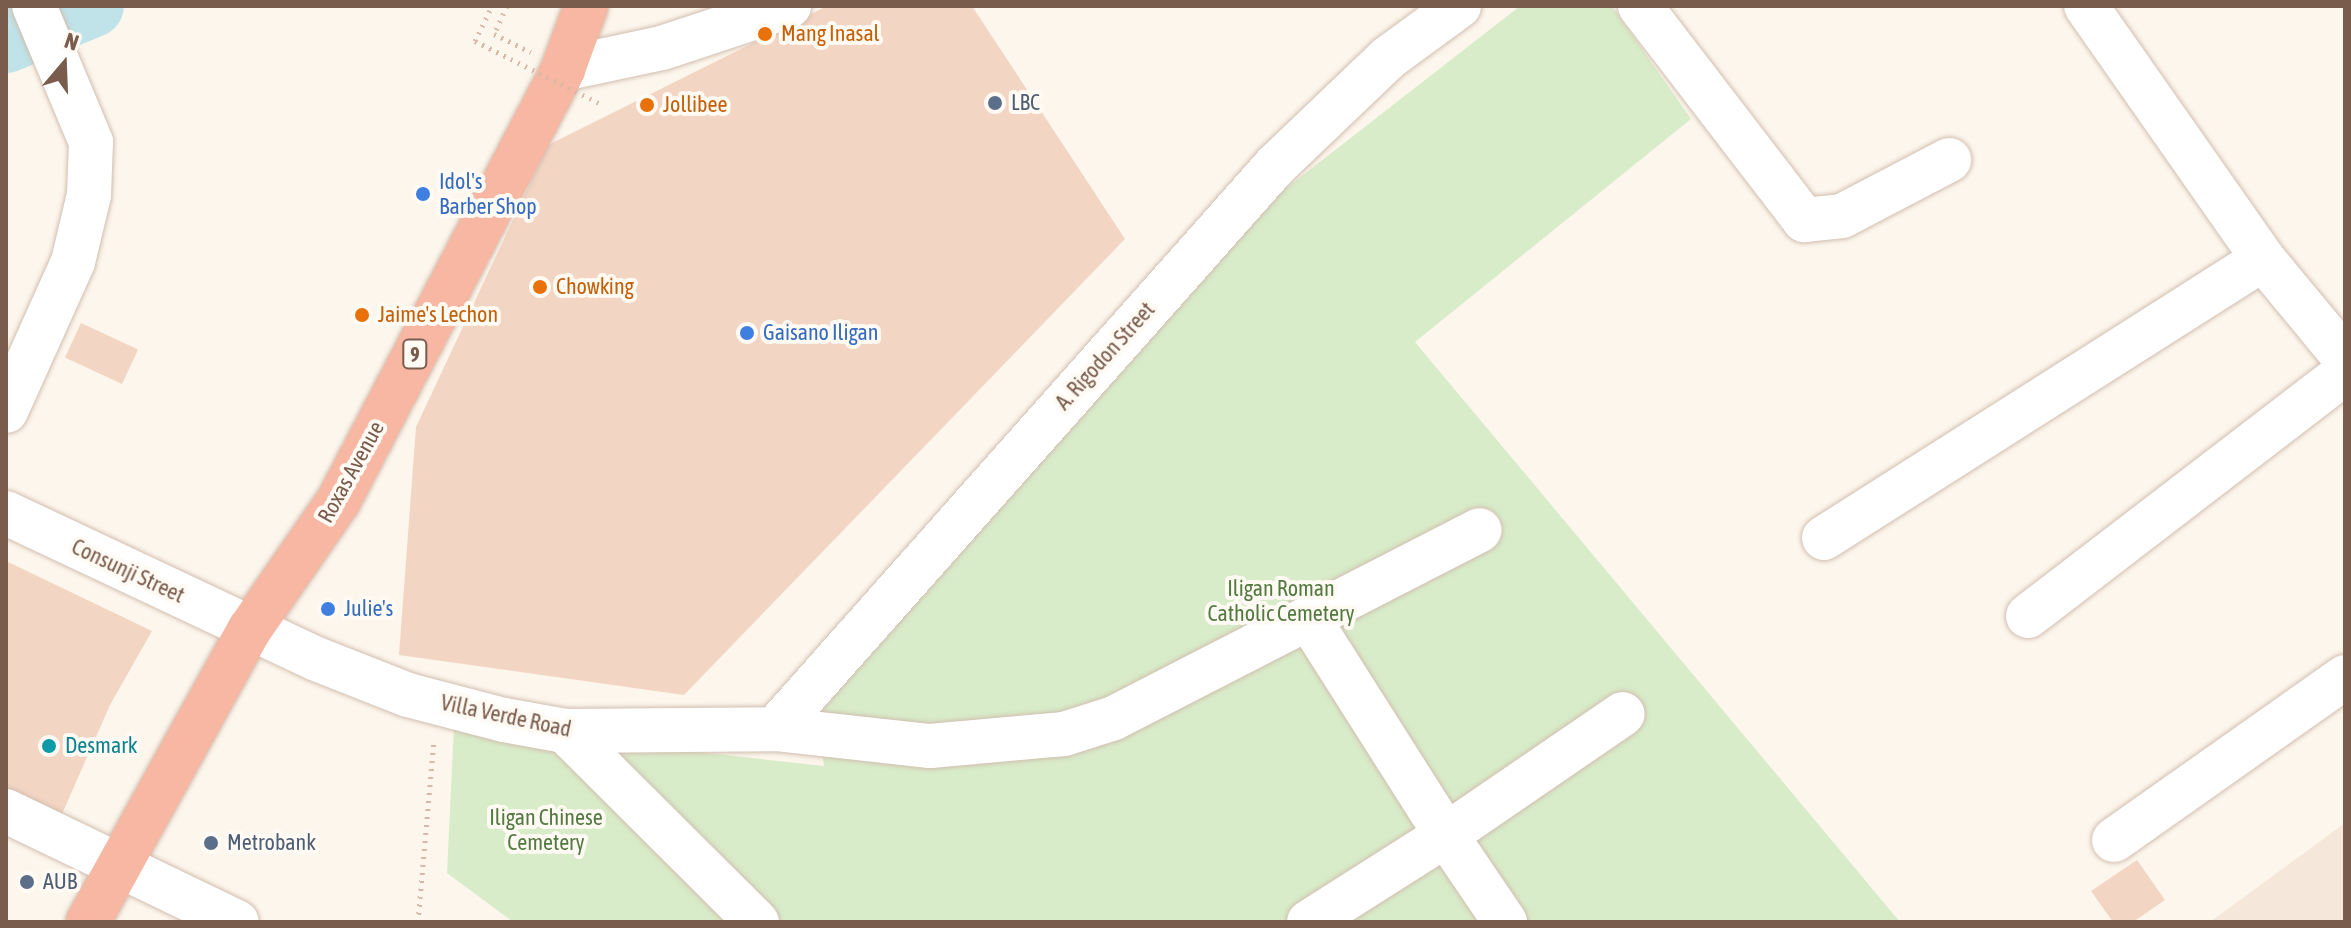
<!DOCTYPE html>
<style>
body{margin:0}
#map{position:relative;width:2351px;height:928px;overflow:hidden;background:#fdf6ec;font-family:"Asap Condensed",sans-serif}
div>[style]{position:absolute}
.residential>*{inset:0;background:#f5e8da}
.green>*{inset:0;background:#d8ecc9}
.river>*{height:62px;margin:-31px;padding:0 31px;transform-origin:31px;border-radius:31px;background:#bfe3e8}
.building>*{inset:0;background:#f3d5c3;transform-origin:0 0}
.path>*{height:5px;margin-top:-2.5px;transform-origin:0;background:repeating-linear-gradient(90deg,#d9b8a5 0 2px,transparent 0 8px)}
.roads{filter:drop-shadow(0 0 2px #d1beb0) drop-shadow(0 0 2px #d1beb0)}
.minor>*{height:44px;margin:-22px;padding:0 22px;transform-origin:22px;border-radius:22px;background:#fff}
.highway>*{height:44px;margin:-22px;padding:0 22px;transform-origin:22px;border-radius:22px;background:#f7b7a3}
.path-bridge>*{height:5px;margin-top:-2.5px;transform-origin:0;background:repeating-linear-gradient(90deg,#d9b8a5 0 2px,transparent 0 8px)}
.dots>*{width:22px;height:22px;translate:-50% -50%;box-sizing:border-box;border:4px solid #fffaf3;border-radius:50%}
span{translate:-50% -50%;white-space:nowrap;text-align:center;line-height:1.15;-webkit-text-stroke:8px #fffaf3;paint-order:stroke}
.shield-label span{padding:2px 6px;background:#fffaf3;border:2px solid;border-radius:6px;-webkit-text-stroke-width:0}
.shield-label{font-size:20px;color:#7a5c4d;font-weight:700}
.food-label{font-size:22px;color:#c56008}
.left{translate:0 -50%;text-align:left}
.service-label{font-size:22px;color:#4e5e75}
.shop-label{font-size:22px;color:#366cbe}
.street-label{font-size:22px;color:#7a5c4d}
.park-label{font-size:22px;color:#537a41}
.culture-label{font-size:22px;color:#0d838f}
.frame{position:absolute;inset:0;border:8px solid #7a5c4d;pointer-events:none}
.north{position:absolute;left:24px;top:24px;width:80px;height:80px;-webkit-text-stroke:6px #fffaf3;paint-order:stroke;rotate:19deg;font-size:22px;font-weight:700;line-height:32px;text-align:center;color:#7a5c4d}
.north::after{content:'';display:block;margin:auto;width:28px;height:36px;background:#7a5c4d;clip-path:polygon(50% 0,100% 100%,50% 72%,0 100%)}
</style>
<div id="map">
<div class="residential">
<i style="clip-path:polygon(2345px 823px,2345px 922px,2210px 922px)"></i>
</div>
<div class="green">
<i style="clip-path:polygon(1520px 6px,1612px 6px,1691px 119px,1415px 342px,1900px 922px,513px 922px,447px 873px,454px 725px,824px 766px,816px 716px,1271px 200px)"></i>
</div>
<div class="river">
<i style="left:6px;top:42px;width:94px;rotate:-22.5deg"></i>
</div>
<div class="building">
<i style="clip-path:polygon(827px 6px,972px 6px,1125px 239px,684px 695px,399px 655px,416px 427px,548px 145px)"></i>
<i style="left:81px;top:323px;width:63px;height:38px;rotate:25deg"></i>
<i style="clip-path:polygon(6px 561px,152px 631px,110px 705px,62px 814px,6px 788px)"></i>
<i style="clip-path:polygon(2137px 860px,2165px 900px,2133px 922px,2113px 922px,2091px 891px)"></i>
</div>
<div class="path">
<i style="left:507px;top:6px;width:31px;rotate:115deg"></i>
<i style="left:494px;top:34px;width:41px;rotate:25.9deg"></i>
<i style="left:475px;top:41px;width:39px;rotate:-64deg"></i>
<i style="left:418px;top:922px;width:184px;rotate:-85deg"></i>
</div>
<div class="roads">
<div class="minor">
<i style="left:1640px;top:6px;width:270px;rotate:52.5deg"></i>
<i style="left:1804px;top:220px;width:38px;rotate:-6deg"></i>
<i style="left:1842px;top:216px;width:121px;rotate:-27.6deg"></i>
<i style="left:2086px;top:6px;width:309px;rotate:55deg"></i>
<i style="left:2263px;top:259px;width:129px;rotate:50.4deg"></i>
<i style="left:563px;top:69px;width:101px;rotate:-12deg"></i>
<i style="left:662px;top:48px;width:134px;rotate:-18.3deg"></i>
<i style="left:6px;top:411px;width:163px;rotate:-65.8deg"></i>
<i style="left:73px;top:262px;width:69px;rotate:-76.6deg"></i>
<i style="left:89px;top:195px;width:53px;rotate:-87.8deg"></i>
<i style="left:91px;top:142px;width:147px;rotate:-112.7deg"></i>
<i style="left:6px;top:513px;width:340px;rotate:25.2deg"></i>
<i style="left:314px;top:658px;width:101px;rotate:21.5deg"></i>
<i style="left:408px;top:695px;width:99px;rotate:14.6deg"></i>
<i style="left:504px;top:720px;width:62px;rotate:10.2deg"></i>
<i style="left:565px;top:731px;width:210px;rotate:-0.5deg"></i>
<i style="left:775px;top:729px;width:156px;rotate:6.3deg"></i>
<i style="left:930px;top:746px;width:135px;rotate:-5.1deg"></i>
<i style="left:1064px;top:734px;width:52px;rotate:-17.7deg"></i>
<i style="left:1114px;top:718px;width:411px;rotate:-27.2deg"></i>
<i style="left:1824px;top:538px;width:520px;rotate:-32.44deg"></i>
<i style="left:2028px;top:616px;width:399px;rotate:-37.5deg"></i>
<i style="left:775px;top:729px;width:753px;rotate:-48.39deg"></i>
<i style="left:1275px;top:166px;width:156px;rotate:-43.7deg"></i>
<i style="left:1388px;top:58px;width:88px;rotate:-36.2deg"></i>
<i style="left:565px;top:731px;width:271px;rotate:44.9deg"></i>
<i style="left:6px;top:811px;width:256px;rotate:25.7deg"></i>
<i style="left:2114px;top:840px;width:283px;rotate:-35.2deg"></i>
<i style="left:1309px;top:922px;width:162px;rotate:-32.4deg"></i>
<i style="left:1446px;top:835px;width:254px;rotate:-122.4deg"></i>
<i style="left:1505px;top:922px;width:105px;rotate:-124.1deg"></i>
<i style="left:1446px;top:835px;width:214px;rotate:-34.4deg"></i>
</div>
<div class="highway">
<i style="left:88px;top:922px;width:335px;rotate:-61.1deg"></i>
<i style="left:250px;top:629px;width:157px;rotate:-55.4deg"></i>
<i style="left:339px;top:500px;width:486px;rotate:-62.5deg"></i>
<i style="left:563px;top:69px;width:67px;rotate:-69.9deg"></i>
</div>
</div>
<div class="path-bridge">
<i style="left:475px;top:41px;width:141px;rotate:26.6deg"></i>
</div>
<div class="dots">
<i style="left:765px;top:34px;background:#e8710a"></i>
<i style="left:995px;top:103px;background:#5c6f8a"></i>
<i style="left:647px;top:105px;background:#e8710a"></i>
<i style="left:423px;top:194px;background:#3f7fe0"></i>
<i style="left:540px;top:287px;background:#e8710a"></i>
<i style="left:362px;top:315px;background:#e8710a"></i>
<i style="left:747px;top:333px;background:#3f7fe0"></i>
<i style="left:328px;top:609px;background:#3f7fe0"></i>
<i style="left:49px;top:746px;background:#0f9aa8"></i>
<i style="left:211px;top:843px;background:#5c6f8a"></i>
<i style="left:27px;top:882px;background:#5c6f8a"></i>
</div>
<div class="shield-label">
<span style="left:415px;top:354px">9</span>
</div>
<div class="food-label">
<span class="left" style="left:781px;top:34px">Mang Inasal</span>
<span class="left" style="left:663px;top:105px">Jollibee</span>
<span class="left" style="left:556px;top:287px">Chowking</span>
<span class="left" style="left:378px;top:315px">Jaime's Lechon</span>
</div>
<div class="service-label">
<span class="left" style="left:1011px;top:103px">LBC</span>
<span class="left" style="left:227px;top:843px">Metrobank</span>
<span class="left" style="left:43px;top:882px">AUB</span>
</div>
<div class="shop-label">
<span class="left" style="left:439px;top:194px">Idol's<br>Barber Shop</span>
<span class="left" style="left:763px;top:333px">Gaisano Iligan</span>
<span class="left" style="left:344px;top:609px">Julie's</span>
</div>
<div class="street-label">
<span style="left:1105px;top:356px;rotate:-48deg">A. Rigodon Street</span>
<span style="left:351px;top:472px;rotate:-61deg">Roxas Avenue</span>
<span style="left:128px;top:571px;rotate:25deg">Consunji Street</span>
<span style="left:506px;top:716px;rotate:12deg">Villa Verde Road</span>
</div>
<div class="park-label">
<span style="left:1281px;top:601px">Iligan Roman<br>Catholic Cemetery</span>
<span style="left:546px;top:830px">Iligan Chinese<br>Cemetery</span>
</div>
<div class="culture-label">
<span class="left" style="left:65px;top:746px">Desmark</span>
</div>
<div class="frame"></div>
<div class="north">N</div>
</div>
